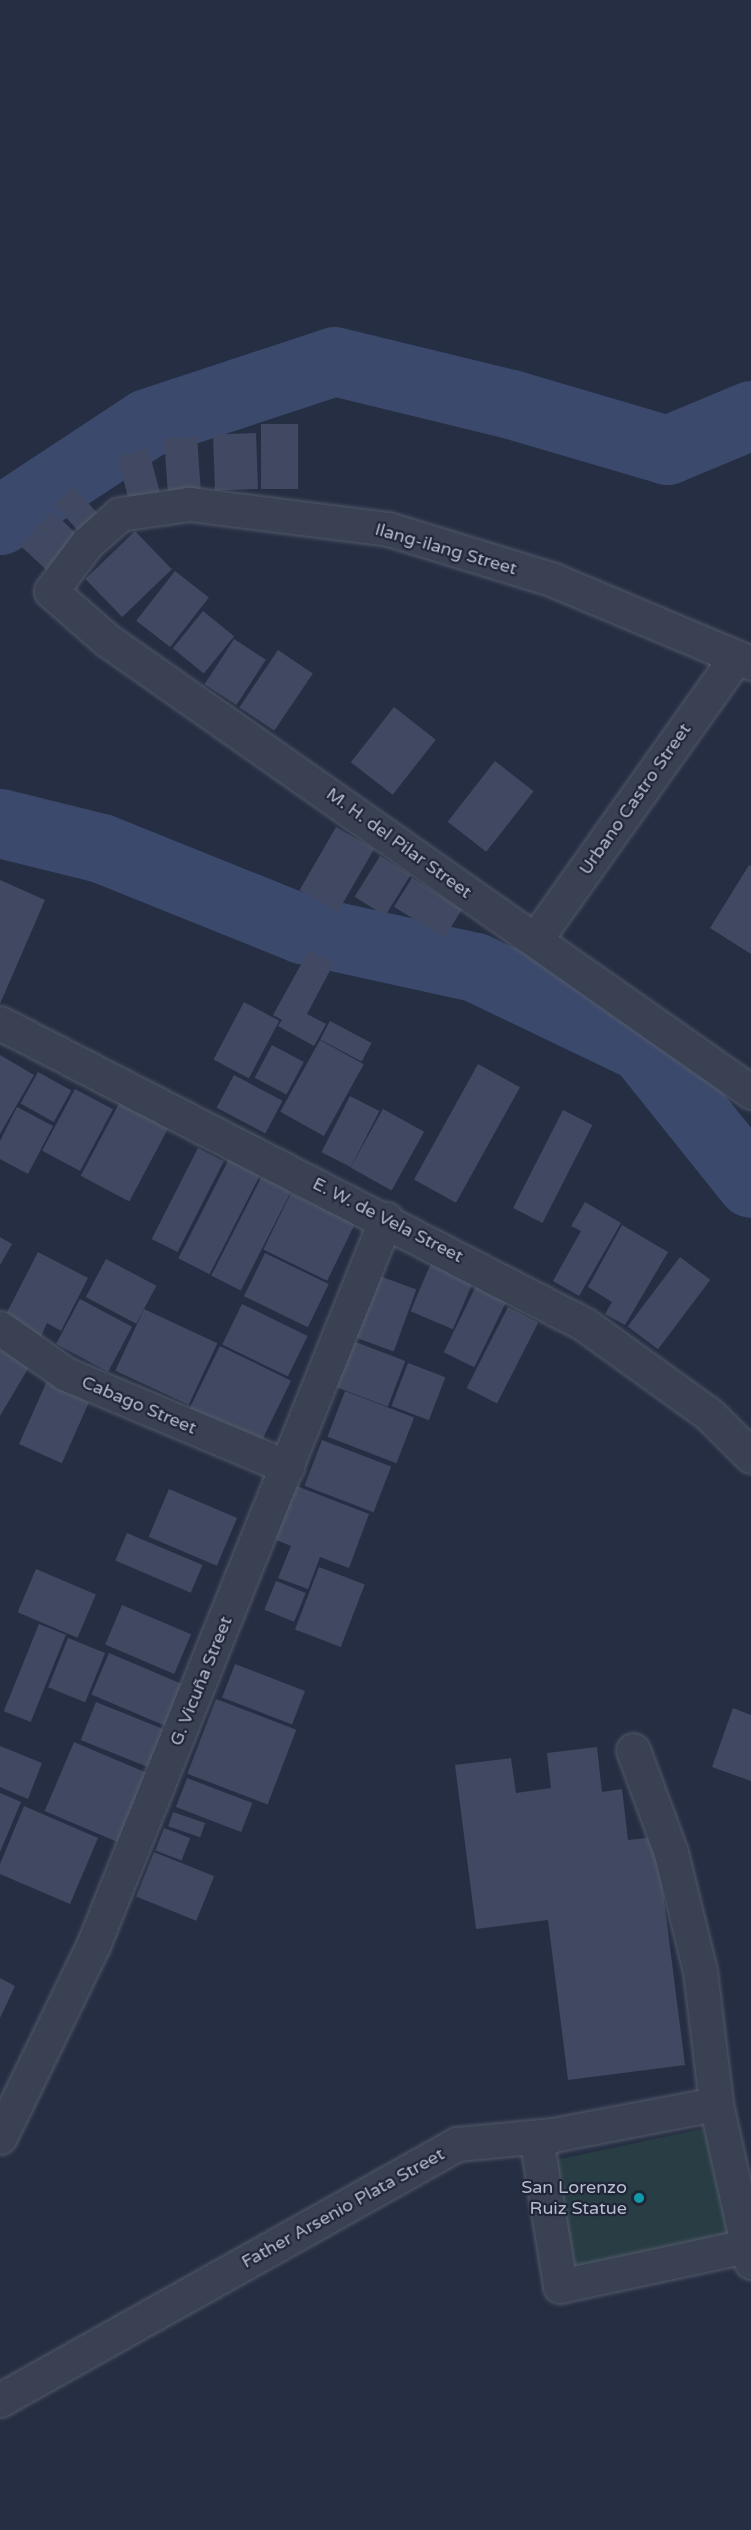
<!DOCTYPE html>
<meta charset="utf-8">
<style>
body{margin:0}
#map{position:relative;width:751px;height:2530px;overflow:hidden;background:#262e43;font-family:"Varela Round",sans-serif}
div>[style]{position:absolute}
.green>*{inset:0;background:#283d44;transform-origin:0 0}
.river>*{height:69px;margin:-34.5px;padding:0 34.5px;transform-origin:34.5px;border-radius:34.5px;background:#3b496c}
.building>*{inset:0;background:#404961;transform-origin:0 0}
.roads{filter:drop-shadow(0 0 2px #53596a) drop-shadow(0 0 2px #53596a)}
.minor>*{height:33px;margin:-16.5px;padding:0 16.5px;transform-origin:16.5px;border-radius:16.5px;background:#3a4153}
.dots>*{width:16px;height:16px;translate:-50% -50%;box-sizing:border-box;border:3px solid #1f2638;border-radius:50%}
span{translate:-50% -50%;white-space:nowrap;text-align:center;line-height:1.15;-webkit-text-stroke:4.5px #1f2638;paint-order:stroke}
.street-label{font-size:18px;color:#b8bdcd}
.poi-label{font-size:18px;color:#b8bdcd}
.right{translate:-100% -50%;text-align:right}
</style>
<div id="map">
<div class="green">
<i style="left:706px;top:2128px;width:112px;height:164px;rotate:78deg"></i>
</div>
<div class="river">
<i style="left:0;top:520px;width:176px;rotate:-33.4deg"></i>
<i style="left:147px;top:423px;width:197px;rotate:-18.3deg"></i>
<i style="left:334px;top:361px;width:182px;rotate:13.7deg"></i>
<i style="left:511px;top:404px;width:163px;rotate:16.4deg"></i>
<i style="left:667px;top:450px;width:91px;rotate:-22.6deg"></i>
<i style="left:0;top:823px;width:104px;rotate:13.9deg"></i>
<i style="left:101px;top:848px;width:217px;rotate:21.9deg"></i>
<i style="left:302px;top:929px;width:177px;rotate:12.4deg"></i>
<i style="left:475px;top:967px;width:185px;rotate:25.6deg"></i>
<i style="left:642px;top:1047px;width:174px;rotate:51.3deg"></i>
</div>
<div class="building">
<i style="left:261px;top:424px;width:37px;height:65px"></i>
<i style="left:256px;top:433px;width:56px;height:43px;rotate:88deg"></i>
<i style="left:197px;top:436px;width:59px;height:33px;rotate:86deg"></i>
<i style="left:148px;top:448px;width:51px;height:32px;rotate:75deg"></i>
<i style="left:73px;top:487px;width:37px;height:26px;rotate:47deg"></i>
<i style="left:52px;top:511px;width:37px;height:47px;rotate:43deg"></i>
<i style="left:135px;top:531px;width:53px;height:69px;rotate:46deg"></i>
<i style="left:175px;top:571px;width:43px;height:63px;rotate:38deg"></i>
<i style="left:203px;top:611px;width:40px;height:48px;rotate:39deg"></i>
<i style="left:234px;top:639px;width:38px;height:54px;rotate:33deg"></i>
<i style="left:278px;top:650px;width:42px;height:69px;rotate:34deg"></i>
<i style="left:394px;top:707px;width:53px;height:70px;rotate:38deg"></i>
<i style="left:495px;top:761px;width:49px;height:77px;rotate:38deg"></i>
<i style="left:336px;top:827px;width:44px;height:73px;rotate:30deg"></i>
<i style="left:380px;top:856px;width:36px;height:48px;rotate:32deg"></i>
<i style="clip-path:polygon(749px 865px,751px 866px,751px 954px,710px 928px)"></i>
<i style="left:412px;top:878px;width:59px;height:34px;rotate:32deg"></i>
<i style="clip-path:polygon(0 880px,45px 900px,0 1004px)"></i>
<i style="clip-path:polygon(309px 950px,334px 963px,307px 1014px,326px 1024px,314px 1046px,278px 1026px,282px 1020px,273px 1015px)"></i>
<i style="left:244px;top:1002px;width:40px;height:65px;rotate:28deg"></i>
<i style="left:330px;top:1021px;width:47px;height:21px;rotate:28deg"></i>
<i style="left:320px;top:1040px;width:50px;height:82px;rotate:29deg"></i>
<i style="left:272px;top:1045px;width:36px;height:37px;rotate:28deg"></i>
<i style="clip-path:polygon(0 1055px,34px 1075px,0 1134px)"></i>
<i style="left:478px;top:1064px;width:48px;height:132px;rotate:29deg"></i>
<i style="left:38px;top:1072px;width:38px;height:36px;rotate:29deg"></i>
<i style="left:234px;top:1075px;width:55px;height:37px;rotate:28deg"></i>
<i style="left:75px;top:1089px;width:43px;height:70px;rotate:28deg"></i>
<i style="left:350px;top:1096px;width:33px;height:63px;rotate:27deg"></i>
<i style="left:122px;top:1098px;width:55px;height:88px;rotate:28deg"></i>
<i style="clip-path:polygon(17px 1107px,53px 1126px,28px 1174px,0 1159px,0 1141px)"></i>
<i style="left:383px;top:1109px;width:47px;height:67px;rotate:29deg"></i>
<i style="left:563px;top:1110px;width:33px;height:110px;rotate:27deg"></i>
<i style="left:198px;top:1148px;width:29px;height:102px;rotate:27deg"></i>
<i style="left:231px;top:1155px;width:35px;height:116px;rotate:27deg"></i>
<i style="left:263px;top:1174px;width:33px;height:114px;rotate:27deg"></i>
<i style="left:291px;top:1193px;width:71px;height:63px;rotate:26deg"></i>
<i style="clip-path:polygon(585px 1202px,621px 1223px,579px 1296px,553px 1281px,581px 1231px,571px 1226px)"></i>
<i style="clip-path:polygon(622px 1225px,668px 1252px,625px 1325px,605px 1314px,612px 1302px,588px 1287px)"></i>
<i style="clip-path:polygon(0 1237px,12px 1244px,0 1265px)"></i>
<i style="clip-path:polygon(38px 1252px,88px 1278px,61px 1331px,47px 1323px,40px 1339px,3px 1320px)"></i>
<i style="left:265px;top:1253px;width:71px;height:48px;rotate:26deg"></i>
<i style="left:434px;top:1256px;width:46px;height:60px;rotate:23deg"></i>
<i style="left:680px;top:1257px;width:38px;height:87px;rotate:37deg"></i>
<i style="left:106px;top:1259px;width:57px;height:43px;rotate:28deg"></i>
<i style="left:374px;top:1274px;width:45px;height:66px;rotate:20deg"></i>
<i style="left:477px;top:1284px;width:34px;height:76px;rotate:26deg"></i>
<i style="left:80px;top:1299px;width:59px;height:51px;rotate:28deg"></i>
<i style="left:242px;top:1304px;width:73px;height:45px;rotate:26deg"></i>
<i style="left:508px;top:1307px;width:34px;height:91px;rotate:27deg"></i>
<i style="left:144px;top:1309px;width:81px;height:68px;rotate:25deg"></i>
<i style="left:353px;top:1341px;width:56px;height:49px;rotate:21deg"></i>
<i style="left:220px;top:1346px;width:79px;height:73px;rotate:26deg"></i>
<i style="clip-path:polygon(0 1349px,29px 1367px,0 1416px)"></i>
<i style="left:408px;top:1363px;width:40px;height:46px;rotate:21deg"></i>
<i style="left:47px;top:1381px;width:47px;height:69px;rotate:24deg"></i>
<i style="left:345px;top:1391px;width:74px;height:49px;rotate:21deg"></i>
<i style="left:322px;top:1440px;width:74px;height:49px;rotate:21deg"></i>
<i style="clip-path:polygon(294px 1485px,369px 1514px,349px 1568px,320px 1557px,308px 1589px,278px 1578px,291px 1546px,274px 1539px)"></i>
<i style="left:169px;top:1489px;width:74px;height:52px;rotate:23deg"></i>
<i style="left:127px;top:1533px;width:82px;height:30px;rotate:23deg"></i>
<i style="left:319px;top:1567px;width:49px;height:67px;rotate:21deg"></i>
<i style="left:36px;top:1569px;width:65px;height:47px;rotate:23deg"></i>
<i style="left:276px;top:1581px;width:32px;height:31px;rotate:22deg"></i>
<i style="left:122px;top:1605px;width:75px;height:43px;rotate:23deg"></i>
<i style="left:39px;top:1624px;width:29px;height:94px;rotate:22deg"></i>
<i style="left:68px;top:1638px;width:40px;height:53px;rotate:22deg"></i>
<i style="left:109px;top:1653px;width:80px;height:45px;rotate:23deg"></i>
<i style="left:235px;top:1664px;width:75px;height:36px;rotate:21deg"></i>
<i style="left:216px;top:1699px;width:86px;height:80px;rotate:21deg"></i>
<i style="left:96px;top:1702px;width:77px;height:41px;rotate:22deg"></i>
<i style="clip-path:polygon(733px 1708px,751px 1715px,751px 1781px,712px 1767px)"></i>
<i style="left:74px;top:1742px;width:85px;height:75px;rotate:23deg"></i>
<i style="clip-path:polygon(0 1746px,42px 1763px,28px 1799px,0 1787px)"></i>
<i style="clip-path:polygon(597px 1747px,602px 1792px,622px 1789px,628px 1840px,656px 1837px,685px 2065px,568px 2080px,548px 1920px,476px 1929px,455px 1765px,511px 1758px,516px 1793px,551px 1788px,547px 1753px)"></i>
<i style="left:187px;top:1778px;width:70px;height:31px;rotate:21deg"></i>
<i style="clip-path:polygon(0 1793px,21px 1802px,0 1852px)"></i>
<i style="clip-path:polygon(24px 1806px,98px 1838px,70px 1904px,0 1874px,0 1864px)"></i>
<i style="left:173px;top:1812px;width:34px;height:15px;rotate:19deg"></i>
<i style="left:164px;top:1828px;width:28px;height:24px;rotate:21deg"></i>
<i style="left:154px;top:1852px;width:65px;height:48px;rotate:22deg"></i>
<i style="clip-path:polygon(0 1978px,15px 1986px,0 2018px)"></i>
</div>
<div class="roads">
<div class="minor">
<i style="left:751px;top:663px;width:214px;rotate:-157.2deg"></i>
<i style="left:554px;top:580px;width:174px;rotate:-162.9deg"></i>
<i style="left:388px;top:529px;width:201px;rotate:-172.8deg"></i>
<i style="left:189px;top:504px;width:70px;rotate:171.8deg"></i>
<i style="left:120px;top:514px;width:44px;rotate:138.7deg"></i>
<i style="left:87px;top:543px;width:60px;rotate:126.9deg"></i>
<i style="left:51px;top:591px;width:74px;rotate:41.2deg"></i>
<i style="left:107px;top:640px;width:787px;rotate:35.06deg"></i>
<i style="left:535px;top:940px;width:347px;rotate:-54.6deg"></i>
<i style="left:0;top:1023px;width:657px;rotate:27.27deg"></i>
<i style="left:584px;top:1324px;width:155px;rotate:35.8deg"></i>
<i style="left:710px;top:1415px;width:58px;rotate:45deg"></i>
<i style="left:0;top:1328px;width:80px;rotate:34.9deg"></i>
<i style="left:66px;top:1374px;width:240px;rotate:22.8deg"></i>
<i style="left:633px;top:1750px;width:110px;rotate:69.7deg"></i>
<i style="left:671px;top:1853px;width:122px;rotate:76.2deg"></i>
<i style="left:700px;top:1971px;width:134px;rotate:83.1deg"></i>
<i style="left:716px;top:2104px;width:162px;rotate:77.5deg"></i>
<i style="left:0;top:2137px;width:216px;rotate:-64.1deg"></i>
<i style="left:94px;top:1943px;width:781px;rotate:-68.04deg"></i>
<i style="left:536px;top:2137px;width:151px;rotate:80.8deg"></i>
<i style="left:560px;top:2286px;width:190px;rotate:-12.1deg"></i>
<i style="left:0;top:2400px;width:524px;rotate:-29.26deg"></i>
<i style="left:457px;top:2144px;width:96px;rotate:-5.4deg"></i>
<i style="left:553px;top:2135px;width:166px;rotate:-10.8deg"></i>
</div>
</div>
<div class="dots">
<i style="left:639px;top:2198px;background:#0f9aa8"></i>
</div>
<div class="street-label">
<span style="left:446px;top:549px;rotate:16deg">Ilang-ilang Street</span>
<span style="left:635px;top:799px;rotate:-55deg">Urbano Castro Street</span>
<span style="left:399px;top:843px;rotate:36deg">M. H. del Pilar Street</span>
<span style="left:388px;top:1220px;rotate:27deg">E. W. de Vela Street</span>
<span style="left:139px;top:1405px;rotate:23deg">Cabago Street</span>
<span style="left:201px;top:1681px;rotate:-68deg">G. Vicuña Street</span>
<span style="left:343px;top:2208px;rotate:-29deg">Father Arsenio Plata Street</span>
</div>
<div class="poi-label">
<span class="right" style="left:627px;top:2198px">San Lorenzo<br>Ruiz Statue</span>
</div>
</div>
